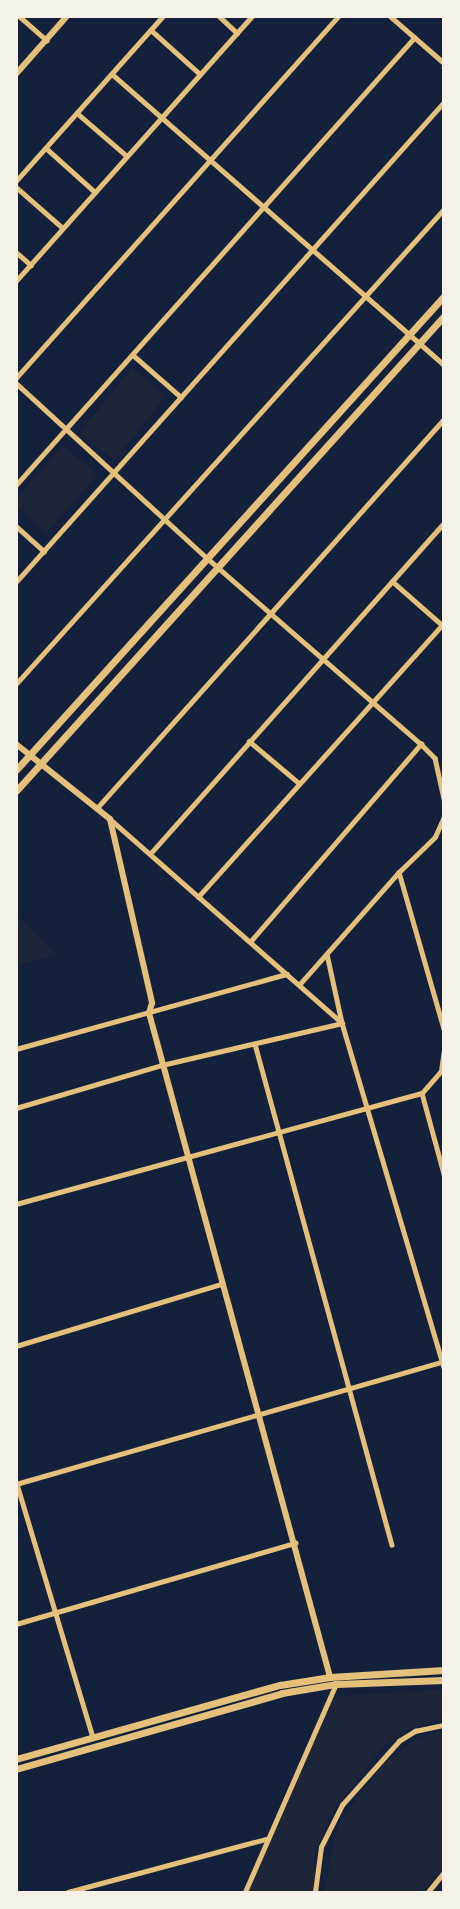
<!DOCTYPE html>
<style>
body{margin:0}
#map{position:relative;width:460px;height:1909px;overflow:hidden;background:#14213d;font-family:Ubuntu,sans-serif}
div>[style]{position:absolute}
.green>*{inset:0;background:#1d2539;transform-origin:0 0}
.minor>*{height:4.5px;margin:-2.25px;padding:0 2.25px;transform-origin:2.25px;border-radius:2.25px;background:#e5c07b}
.tertiary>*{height:6px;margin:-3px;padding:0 3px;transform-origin:3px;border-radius:3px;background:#e5c07b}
.secondary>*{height:7px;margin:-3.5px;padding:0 3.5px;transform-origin:3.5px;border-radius:3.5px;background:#e5c07b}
span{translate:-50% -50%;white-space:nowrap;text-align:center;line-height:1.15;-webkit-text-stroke:4.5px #f6f1e7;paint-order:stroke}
.frame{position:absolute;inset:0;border:18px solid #f6f1e7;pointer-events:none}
</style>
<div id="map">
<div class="green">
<i style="left:132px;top:368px;width:44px;height:83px;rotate:39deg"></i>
<i style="clip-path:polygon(63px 445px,97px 475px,46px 533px,17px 506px,17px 498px)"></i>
<i style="clip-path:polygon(16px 915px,17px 915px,56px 954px,17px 966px)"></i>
<i style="clip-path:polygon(443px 1690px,443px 1719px,408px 1729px,382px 1748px,330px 1815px,314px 1856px,315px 1892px,248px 1892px,275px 1825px,336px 1696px)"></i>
<i style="clip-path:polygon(443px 1729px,443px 1871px,421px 1892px,324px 1892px,337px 1826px,366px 1786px,388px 1759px,419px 1738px)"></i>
</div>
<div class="minor">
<i style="left:19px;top:16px;width:37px;rotate:41deg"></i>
<i style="left:219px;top:16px;width:25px;rotate:43deg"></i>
<i style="left:390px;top:16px;width:72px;rotate:41deg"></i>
<i style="left:151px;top:30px;width:66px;rotate:41.9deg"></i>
<i style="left:112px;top:74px;width:441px;rotate:41.2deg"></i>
<i style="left:77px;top:113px;width:66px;rotate:40.7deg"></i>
<i style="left:46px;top:148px;width:66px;rotate:41.9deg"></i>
<i style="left:16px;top:181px;width:221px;rotate:-48.3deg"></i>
<i style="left:16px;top:187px;width:62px;rotate:41.1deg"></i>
<i style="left:16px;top:252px;width:20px;rotate:41deg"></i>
<i style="left:16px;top:281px;width:355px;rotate:-48.3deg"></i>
<i style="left:133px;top:355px;width:64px;rotate:41.2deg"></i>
<i style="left:16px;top:378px;width:485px;rotate:-48.3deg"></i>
<i style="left:16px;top:383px;width:259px;rotate:42.5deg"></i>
<i style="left:207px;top:558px;width:284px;rotate:41deg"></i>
<i style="left:421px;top:744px;width:20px;rotate:45deg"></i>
<i style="left:435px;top:758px;width:42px;rotate:77.6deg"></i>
<i style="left:16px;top:485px;width:599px;rotate:-48.32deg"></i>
<i style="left:16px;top:526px;width:38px;rotate:42deg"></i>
<i style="left:392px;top:581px;width:67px;rotate:41.3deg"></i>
<i style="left:16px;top:582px;width:643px;rotate:-48.28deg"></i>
<i style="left:16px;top:684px;width:639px;rotate:-47.98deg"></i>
<i style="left:249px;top:741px;width:65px;rotate:40deg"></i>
<i style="left:97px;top:808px;width:521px;rotate:-48.27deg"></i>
<i style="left:110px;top:819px;width:309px;rotate:41.3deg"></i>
<i style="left:150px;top:854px;width:443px;rotate:-48.4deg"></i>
<i style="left:399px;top:872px;width:163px;rotate:74deg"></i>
<i style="left:198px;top:897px;width:368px;rotate:-48.1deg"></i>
<i style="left:250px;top:942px;width:262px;rotate:-49.2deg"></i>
<i style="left:327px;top:954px;width:71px;rotate:77.7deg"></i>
<i style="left:342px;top:1023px;width:359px;rotate:73.5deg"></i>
<i style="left:299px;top:985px;width:151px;rotate:-48.5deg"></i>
<i style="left:399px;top:872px;width:50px;rotate:-44.2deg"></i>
<i style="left:435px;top:837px;width:22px;rotate:-66deg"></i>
<i style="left:255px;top:1044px;width:519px;rotate:74.71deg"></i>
<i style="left:16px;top:1049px;width:281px;rotate:-15.5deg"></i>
<i style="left:422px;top:1093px;width:84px;rotate:74.8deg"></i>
<i style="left:422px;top:1093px;width:29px;rotate:-49deg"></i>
<i style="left:441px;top:1071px;width:22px;rotate:-82deg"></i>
<i style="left:16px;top:1108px;width:152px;rotate:-16.4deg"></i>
<i style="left:162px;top:1065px;width:185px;rotate:-13.1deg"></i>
<i style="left:16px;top:1204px;width:421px;rotate:-15.3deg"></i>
<i style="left:16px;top:1346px;width:215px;rotate:-16.8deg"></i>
<i style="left:16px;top:1484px;width:445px;rotate:-16deg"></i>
<i style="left:17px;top:1484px;width:264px;rotate:73.3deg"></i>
<i style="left:16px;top:1624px;width:291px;rotate:-16.2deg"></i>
<i style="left:68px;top:1892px;width:205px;rotate:-15deg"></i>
<i style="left:245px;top:1892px;width:227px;rotate:-66.4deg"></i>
<i style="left:315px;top:1892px;width:45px;rotate:-82.4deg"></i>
<i style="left:321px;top:1847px;width:47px;rotate:-63.4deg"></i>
<i style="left:342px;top:1805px;width:86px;rotate:-48.3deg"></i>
<i style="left:399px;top:1741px;width:19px;rotate:-32deg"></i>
<i style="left:415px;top:1731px;width:30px;rotate:-12deg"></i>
<i style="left:428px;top:1892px;width:26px;rotate:-51deg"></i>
</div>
<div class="tertiary">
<i style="left:16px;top:74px;width:77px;rotate:-48.7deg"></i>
<i style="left:16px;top:744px;width:120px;rotate:38.6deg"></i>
<i style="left:110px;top:819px;width:189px;rotate:77.1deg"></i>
<i style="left:152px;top:1003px;width:10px;rotate:107deg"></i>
<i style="left:149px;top:1013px;width:688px;rotate:74.75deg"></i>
</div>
<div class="secondary">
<i style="left:16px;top:770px;width:639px;rotate:-47.92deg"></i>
<i style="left:16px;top:791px;width:639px;rotate:-47.98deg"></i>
<i style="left:16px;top:1759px;width:274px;rotate:-15.7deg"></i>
<i style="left:280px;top:1685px;width:51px;rotate:-9.1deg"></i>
<i style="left:330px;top:1677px;width:114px;rotate:-3.5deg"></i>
<i style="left:16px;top:1769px;width:277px;rotate:-15.9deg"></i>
<i style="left:282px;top:1693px;width:55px;rotate:-9.5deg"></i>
<i style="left:336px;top:1684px;width:108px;rotate:-2.1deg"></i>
</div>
<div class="frame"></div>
</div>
